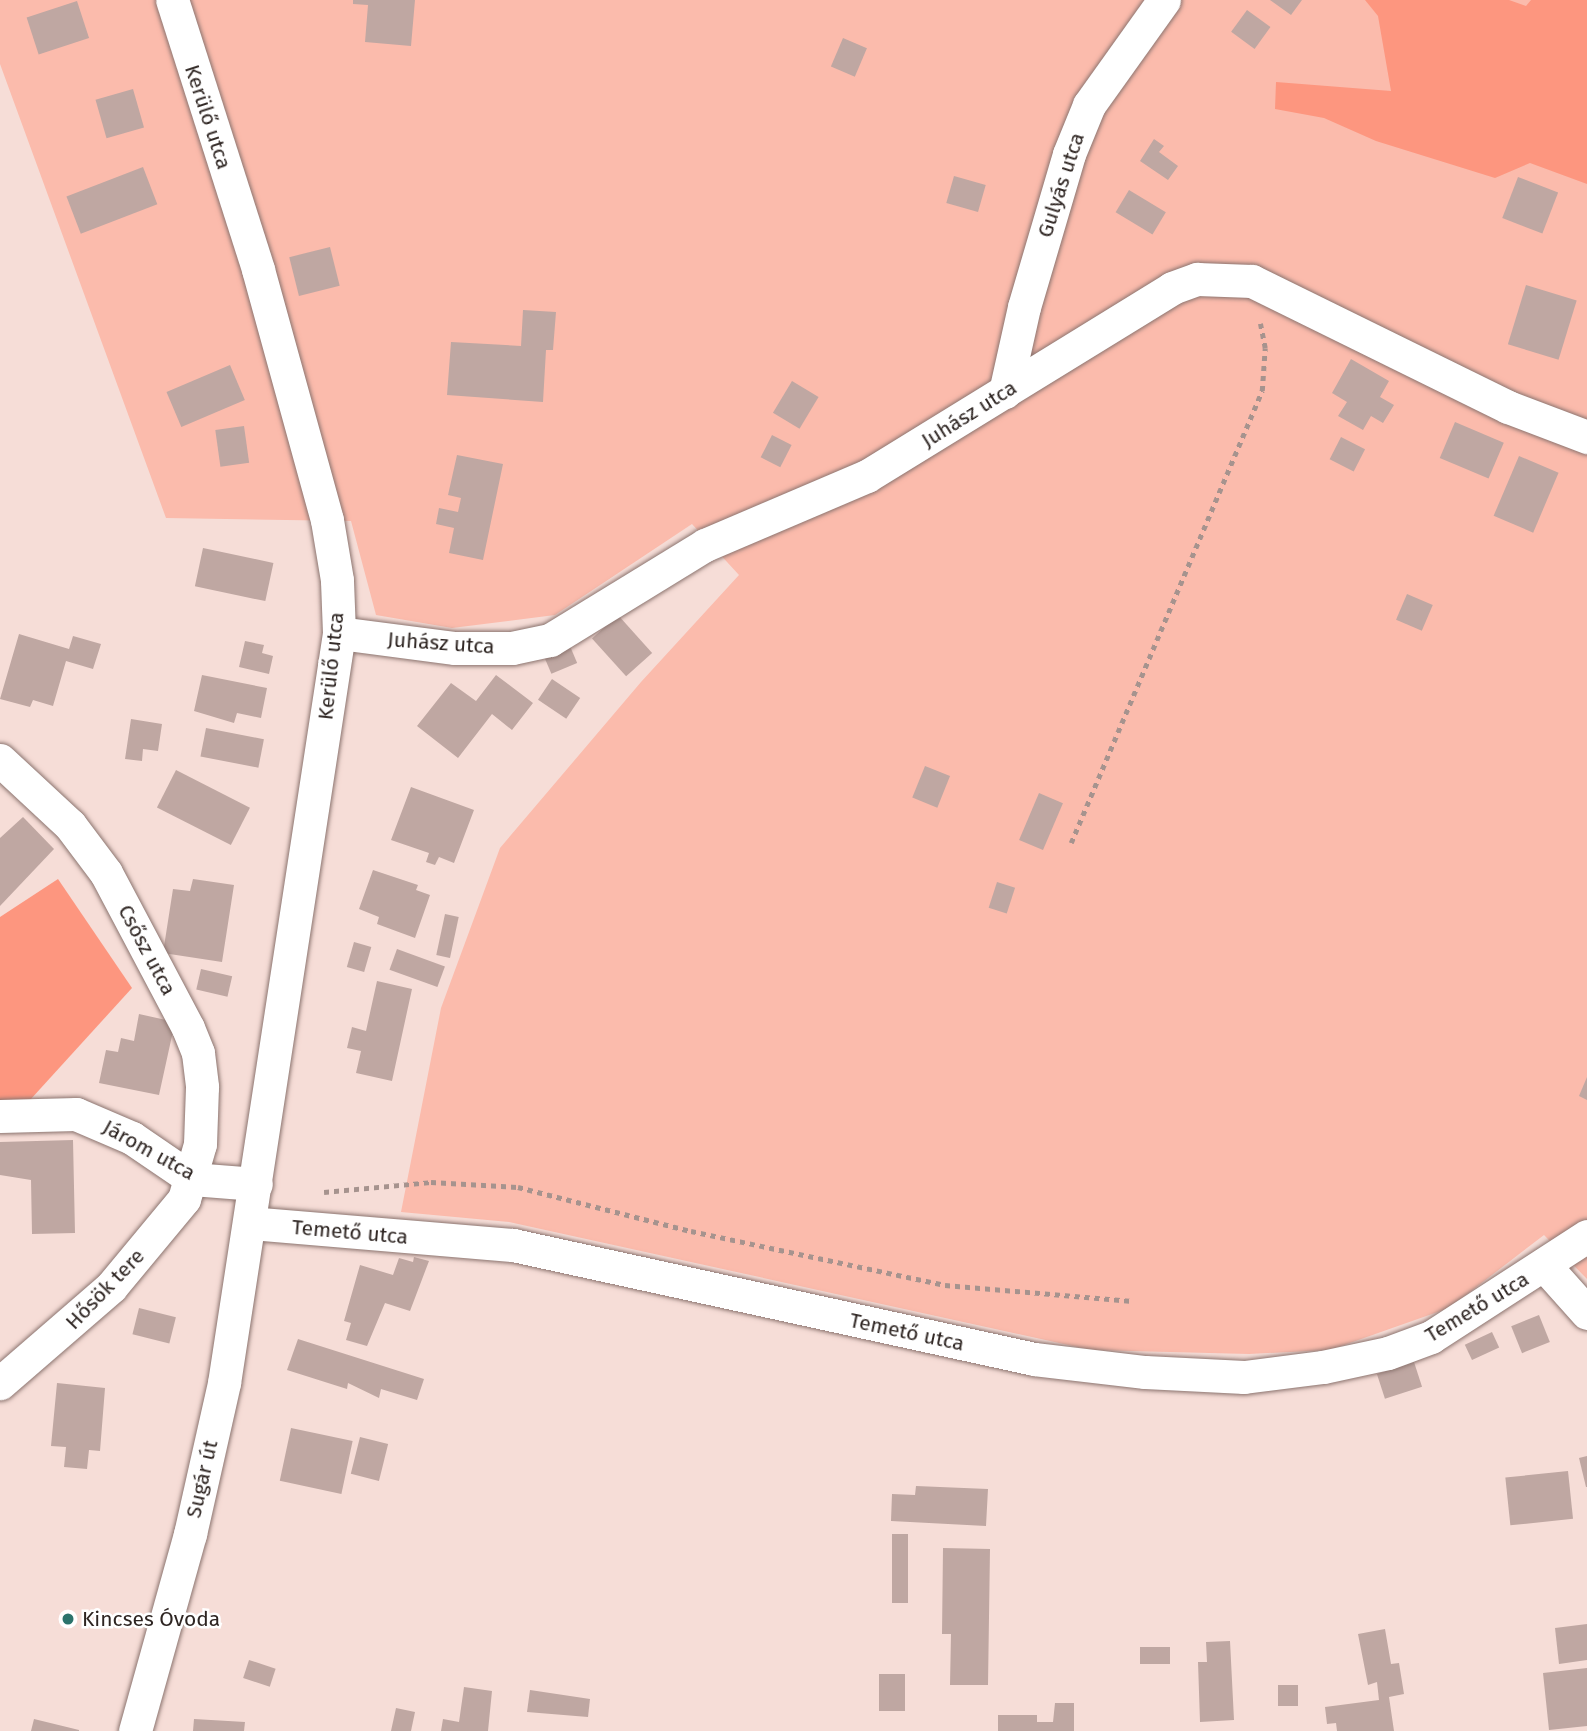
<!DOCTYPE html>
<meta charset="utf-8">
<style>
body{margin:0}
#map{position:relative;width:1587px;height:1731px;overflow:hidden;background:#f6ddd7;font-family:"Fira Sans",sans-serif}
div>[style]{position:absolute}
.green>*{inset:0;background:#fbbbac}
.forest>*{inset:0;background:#fd967f}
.building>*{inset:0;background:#bfa7a2;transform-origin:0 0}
.path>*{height:4.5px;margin-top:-2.25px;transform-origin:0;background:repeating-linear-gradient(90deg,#a6938e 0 5px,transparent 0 10px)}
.roads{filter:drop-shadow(0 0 2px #8b746f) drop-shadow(0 0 2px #8b746f)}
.street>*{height:33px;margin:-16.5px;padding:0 16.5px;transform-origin:16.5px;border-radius:16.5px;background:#fff}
.dots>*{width:19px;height:19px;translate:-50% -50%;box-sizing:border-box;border:4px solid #fff;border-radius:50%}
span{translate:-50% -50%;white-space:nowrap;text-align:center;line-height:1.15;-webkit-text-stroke:5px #fff;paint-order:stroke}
.street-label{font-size:21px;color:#2e2522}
.poi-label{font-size:21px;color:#2e2522}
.left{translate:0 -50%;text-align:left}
</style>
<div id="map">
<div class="green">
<i style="clip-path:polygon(0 0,1587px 0,1587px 1279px,1544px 1235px,1449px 1308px,1330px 1350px,1249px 1354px,1091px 1350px,509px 1222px,401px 1212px,441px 1008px,500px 848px,641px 682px,739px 575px,692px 524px,555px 615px,452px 628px,376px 615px,351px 521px,166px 518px,0 64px)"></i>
</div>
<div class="forest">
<i style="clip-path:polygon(1365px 0,1509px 0,1526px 6px,1531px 0,1587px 0,1587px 184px,1530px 163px,1495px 178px,1376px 141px,1324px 118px,1275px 109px,1276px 82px,1391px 91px,1378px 16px)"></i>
<i style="clip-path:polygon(58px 879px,132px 988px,0 1133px,0 917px)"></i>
</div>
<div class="building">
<i style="clip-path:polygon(353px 0,415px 0,411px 46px,365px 42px,368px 5px,353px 4px)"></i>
<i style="clip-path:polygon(1270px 0,1302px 0,1291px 15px)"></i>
<i style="left:77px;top:1px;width:39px;height:53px;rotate:72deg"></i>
<i style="left:1247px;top:10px;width:29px;height:27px;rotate:36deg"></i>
<i style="left:843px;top:38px;width:26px;height:31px;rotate:23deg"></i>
<i style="left:133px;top:89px;width:40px;height:39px;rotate:74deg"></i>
<i style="clip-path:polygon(1154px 139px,1164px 146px,1159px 152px,1178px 166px,1168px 180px,1140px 161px)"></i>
<i style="left:143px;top:167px;width:40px;height:82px;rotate:69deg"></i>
<i style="left:954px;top:176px;width:33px;height:28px;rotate:16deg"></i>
<i style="left:1518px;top:177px;width:43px;height:44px;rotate:21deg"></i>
<i style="left:1129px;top:190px;width:43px;height:26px;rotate:31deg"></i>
<i style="left:330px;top:247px;width:40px;height:42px;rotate:76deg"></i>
<i style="left:1526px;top:285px;width:53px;height:62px;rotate:17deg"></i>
<i style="clip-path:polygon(523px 310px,556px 312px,553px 350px,546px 350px,543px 402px,447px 395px,451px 342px,521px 346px)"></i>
<i style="clip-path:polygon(1351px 359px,1389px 381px,1380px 397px,1394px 405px,1383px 423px,1371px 416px,1363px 430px,1338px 416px,1347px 402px,1332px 393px)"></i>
<i style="left:230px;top:365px;width:38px;height:69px;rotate:67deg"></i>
<i style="left:792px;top:381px;width:31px;height:37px;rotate:31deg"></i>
<i style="left:1455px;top:422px;width:53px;height:39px;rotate:23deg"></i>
<i style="left:244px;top:426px;width:37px;height:29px;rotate:82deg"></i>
<i style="left:772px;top:435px;width:22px;height:25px;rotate:27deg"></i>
<i style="left:1341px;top:437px;width:27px;height:25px;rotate:27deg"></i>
<i style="clip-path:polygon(457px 455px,503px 464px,483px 560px,449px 553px,454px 528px,436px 524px,439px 508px,458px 512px,461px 498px,448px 495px)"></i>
<i style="left:1519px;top:456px;width:43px;height:65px;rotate:23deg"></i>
<i style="left:203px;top:548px;width:72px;height:39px;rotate:12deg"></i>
<i style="left:1407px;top:594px;width:28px;height:28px;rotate:23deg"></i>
<i style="left:618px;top:615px;width:51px;height:35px;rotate:48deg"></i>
<i style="clip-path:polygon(19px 634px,69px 649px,73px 636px,101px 644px,93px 669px,66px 661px,53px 706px,33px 700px,30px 707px,0 699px)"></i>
<i style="left:567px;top:639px;width:26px;height:28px;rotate:67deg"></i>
<i style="clip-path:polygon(245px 641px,264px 645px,262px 653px,273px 656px,269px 674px,239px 667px)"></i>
<i style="clip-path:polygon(202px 675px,267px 688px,261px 718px,237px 713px,234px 723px,194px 711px)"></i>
<i style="clip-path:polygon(496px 675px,533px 703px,512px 730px,492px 714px,458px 758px,417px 726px,451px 683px,476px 701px)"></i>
<i style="left:552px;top:679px;width:34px;height:25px;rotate:34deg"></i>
<i style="clip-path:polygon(131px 719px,162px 724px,158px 751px,143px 749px,142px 761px,125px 759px)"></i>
<i style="left:206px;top:728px;width:59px;height:29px;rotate:11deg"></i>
<i style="left:925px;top:766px;width:27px;height:34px;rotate:22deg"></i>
<i style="left:176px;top:770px;width:83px;height:42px;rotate:27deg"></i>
<i style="clip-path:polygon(411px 787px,474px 810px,454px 863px,439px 857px,435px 865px,426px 862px,429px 853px,391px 840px)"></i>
<i style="left:1039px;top:793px;width:26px;height:51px;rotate:23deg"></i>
<i style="clip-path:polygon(23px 817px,54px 849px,0 906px,0 838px)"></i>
<i style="clip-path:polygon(373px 870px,418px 885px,416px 890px,430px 895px,415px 938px,377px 924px,379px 917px,359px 909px)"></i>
<i style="clip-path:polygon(193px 879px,234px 885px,222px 962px,163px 953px,173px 889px,190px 891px)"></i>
<i style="left:997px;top:882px;width:19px;height:27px;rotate:18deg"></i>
<i style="left:445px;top:914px;width:14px;height:42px;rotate:12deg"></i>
<i style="left:354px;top:942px;width:18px;height:26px;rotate:16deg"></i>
<i style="left:397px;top:949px;width:51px;height:22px;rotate:20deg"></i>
<i style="left:201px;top:969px;width:32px;height:21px;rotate:13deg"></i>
<i style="clip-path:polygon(377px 981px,412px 989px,392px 1081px,356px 1073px,361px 1051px,347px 1048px,352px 1027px,366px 1031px)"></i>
<i style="clip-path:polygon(139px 1014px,175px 1022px,159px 1095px,99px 1083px,106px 1050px,118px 1052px,121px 1038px,134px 1041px)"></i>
<i style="clip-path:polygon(1587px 1077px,1587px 1100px,1579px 1096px)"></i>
<i style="clip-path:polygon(73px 1140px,75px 1233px,32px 1234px,31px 1180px,0 1175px,0 1142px)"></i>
<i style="clip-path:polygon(414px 1257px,429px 1261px,410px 1311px,385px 1303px,367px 1346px,346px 1340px,351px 1323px,344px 1321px,360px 1265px,393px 1275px,399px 1258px,413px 1262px)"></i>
<i style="left:139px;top:1308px;width:38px;height:27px;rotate:14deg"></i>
<i style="left:1539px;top:1315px;width:29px;height:30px;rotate:68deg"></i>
<i style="left:1492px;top:1332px;width:17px;height:30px;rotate:65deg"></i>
<i style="clip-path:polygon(298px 1339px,424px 1379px,417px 1400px,381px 1389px,379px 1398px,348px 1383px,347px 1389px,287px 1370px)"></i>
<i style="left:1414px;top:1362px;width:26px;height:39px;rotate:72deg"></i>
<i style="clip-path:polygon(57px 1383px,105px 1388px,100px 1451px,89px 1450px,87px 1469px,64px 1467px,66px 1447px,51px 1446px)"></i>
<i style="left:291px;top:1428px;width:63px;height:54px;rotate:12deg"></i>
<i style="left:360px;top:1437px;width:29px;height:38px;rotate:14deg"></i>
<i style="clip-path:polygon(1587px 1456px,1587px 1487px,1586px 1487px,1579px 1458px)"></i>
<i style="left:1568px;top:1471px;width:48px;height:63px;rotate:84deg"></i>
<i style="clip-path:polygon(916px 1486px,988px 1489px,986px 1526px,891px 1521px,892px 1494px,915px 1495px)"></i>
<i style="left:892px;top:1534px;width:16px;height:69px"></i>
<i style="clip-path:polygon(943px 1548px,990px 1549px,988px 1685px,950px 1685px,951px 1634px,942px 1634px)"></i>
<i style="clip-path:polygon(1587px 1624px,1587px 1660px,1559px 1664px,1555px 1628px)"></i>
<i style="clip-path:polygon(1385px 1629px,1391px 1664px,1399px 1663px,1404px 1694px,1389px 1697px,1394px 1731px,1337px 1731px,1336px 1723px,1327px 1724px,1325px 1707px,1379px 1700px,1377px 1682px,1368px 1685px,1358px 1634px)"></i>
<i style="clip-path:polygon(1230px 1641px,1234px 1720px,1200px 1722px,1198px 1662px,1207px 1662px,1206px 1642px)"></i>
<i style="left:1140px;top:1647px;width:30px;height:17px"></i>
<i style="left:249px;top:1660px;width:28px;height:19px;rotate:18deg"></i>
<i style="clip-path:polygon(1587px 1668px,1587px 1726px,1549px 1730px,1543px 1673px)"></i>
<i style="left:879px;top:1674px;width:26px;height:37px"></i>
<i style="left:1278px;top:1685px;width:20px;height:21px"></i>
<i style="clip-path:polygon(464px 1687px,492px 1691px,488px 1731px,441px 1731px,443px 1719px,459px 1722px)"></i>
<i style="clip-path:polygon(530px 1690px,590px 1699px,588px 1717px,527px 1712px)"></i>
<i style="clip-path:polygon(1055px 1703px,1074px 1703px,1074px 1731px,998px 1731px,998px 1715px,1037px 1715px,1037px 1722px,1053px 1722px)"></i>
<i style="clip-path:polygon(396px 1708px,415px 1712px,411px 1731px,391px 1731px)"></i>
<i style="clip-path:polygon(34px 1719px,79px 1730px,79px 1731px,31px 1731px)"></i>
<i style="clip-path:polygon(194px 1719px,245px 1722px,244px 1731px,193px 1731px)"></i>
</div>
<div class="path">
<i style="left:1071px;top:843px;width:491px;rotate:-67.1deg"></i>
<i style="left:1262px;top:391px;width:43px;rotate:-86deg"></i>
<i style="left:1265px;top:348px;width:25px;rotate:-101deg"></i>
<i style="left:324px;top:1192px;width:107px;rotate:-5.3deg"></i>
<i style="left:431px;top:1182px;width:87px;rotate:3.3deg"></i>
<i style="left:518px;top:1187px;width:179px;rotate:14.3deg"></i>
<i style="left:691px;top:1231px;width:260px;rotate:12deg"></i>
<i style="left:945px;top:1285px;width:188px;rotate:4.9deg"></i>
</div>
<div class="roads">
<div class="street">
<i style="left:1005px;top:392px;width:87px;rotate:-77.4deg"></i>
<i style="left:1024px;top:307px;width:159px;rotate:-73.6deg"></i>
<i style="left:1069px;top:154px;width:53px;rotate:-67.8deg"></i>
<i style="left:1089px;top:105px;width:129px;rotate:-54.5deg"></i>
<i style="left:339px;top:633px;width:117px;rotate:7.4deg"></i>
<i style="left:455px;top:648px;width:57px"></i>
<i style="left:512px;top:648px;width:39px;rotate:-12deg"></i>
<i style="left:550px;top:640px;width:182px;rotate:-31.5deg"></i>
<i style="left:705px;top:545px;width:176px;rotate:-23.1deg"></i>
<i style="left:867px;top:476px;width:358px;rotate:-31.6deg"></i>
<i style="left:1172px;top:288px;width:27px;rotate:-20deg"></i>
<i style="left:1197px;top:279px;width:55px;rotate:2.1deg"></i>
<i style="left:1252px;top:281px;width:285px;rotate:26.2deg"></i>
<i style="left:1508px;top:407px;width:85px;rotate:20.8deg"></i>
<i style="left:0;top:760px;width:96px;rotate:42.9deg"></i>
<i style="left:70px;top:825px;width:60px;rotate:53.1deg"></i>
<i style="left:106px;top:873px;width:175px;rotate:62.1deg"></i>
<i style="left:188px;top:1028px;width:27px;rotate:68deg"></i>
<i style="left:198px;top:1053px;width:34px;rotate:83deg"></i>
<i style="left:202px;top:1087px;width:57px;rotate:92deg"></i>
<i style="left:200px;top:1144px;width:57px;rotate:106.2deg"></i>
<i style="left:184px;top:1199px;width:114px;rotate:129.7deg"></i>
<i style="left:111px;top:1287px;width:147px;rotate:139.1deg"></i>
<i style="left:0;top:1116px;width:76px;rotate:-1.5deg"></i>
<i style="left:76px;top:1114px;width:61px;rotate:23.2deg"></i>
<i style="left:132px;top:1138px;width:73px;rotate:34.3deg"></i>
<i style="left:192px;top:1179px;width:64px;rotate:4.5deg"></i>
<i style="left:250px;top:1223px;width:264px;rotate:4.8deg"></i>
<i style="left:513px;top:1245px;width:533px;rotate:12.34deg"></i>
<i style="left:1034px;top:1359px;width:112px;rotate:6.7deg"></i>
<i style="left:1145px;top:1372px;width:99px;rotate:2.9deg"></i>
<i style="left:1244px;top:1377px;width:80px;rotate:-7.2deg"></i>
<i style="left:1323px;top:1367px;width:66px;rotate:-12.2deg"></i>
<i style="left:1388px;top:1353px;width:46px;rotate:-20.4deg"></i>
<i style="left:1431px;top:1337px;width:186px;rotate:-32.9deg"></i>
<i style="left:1545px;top:1266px;width:63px;rotate:48.2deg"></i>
<i style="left:135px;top:1731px;width:205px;rotate:-74.4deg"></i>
<i style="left:190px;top:1534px;width:155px;rotate:-77.3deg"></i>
<i style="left:224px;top:1383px;width:759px;rotate:-81.28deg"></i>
<i style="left:339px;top:633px;width:53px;rotate:-92.2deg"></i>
<i style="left:337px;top:580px;width:61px;rotate:-99.5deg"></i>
<i style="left:327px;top:520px;width:260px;rotate:-105.4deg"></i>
<i style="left:258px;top:269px;width:282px;rotate:-107.7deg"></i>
</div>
</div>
<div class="dots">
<i style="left:68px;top:1619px;background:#2b736c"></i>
</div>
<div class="street-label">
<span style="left:208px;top:117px;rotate:72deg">Kerülő utca</span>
<span style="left:1061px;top:185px;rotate:-72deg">Gulyás utca</span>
<span style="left:969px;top:414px;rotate:-32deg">Juhász utca</span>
<span style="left:441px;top:643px;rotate:4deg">Juhász utca</span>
<span style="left:331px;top:666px;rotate:-84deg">Kerülő utca</span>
<span style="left:147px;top:950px;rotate:62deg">Csősz utca</span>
<span style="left:149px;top:1150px;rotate:29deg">Járom utca</span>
<span style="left:350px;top:1232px;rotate:5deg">Temető utca</span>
<span style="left:105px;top:1289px;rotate:-46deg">Hősök tere</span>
<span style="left:1477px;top:1307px;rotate:-31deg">Temető utca</span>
<span style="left:907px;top:1332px;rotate:12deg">Temető utca</span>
<span style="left:202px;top:1479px;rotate:-77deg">Sugár út</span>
</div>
<div class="poi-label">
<span class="left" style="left:82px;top:1619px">Kincses Óvoda</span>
</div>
</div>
